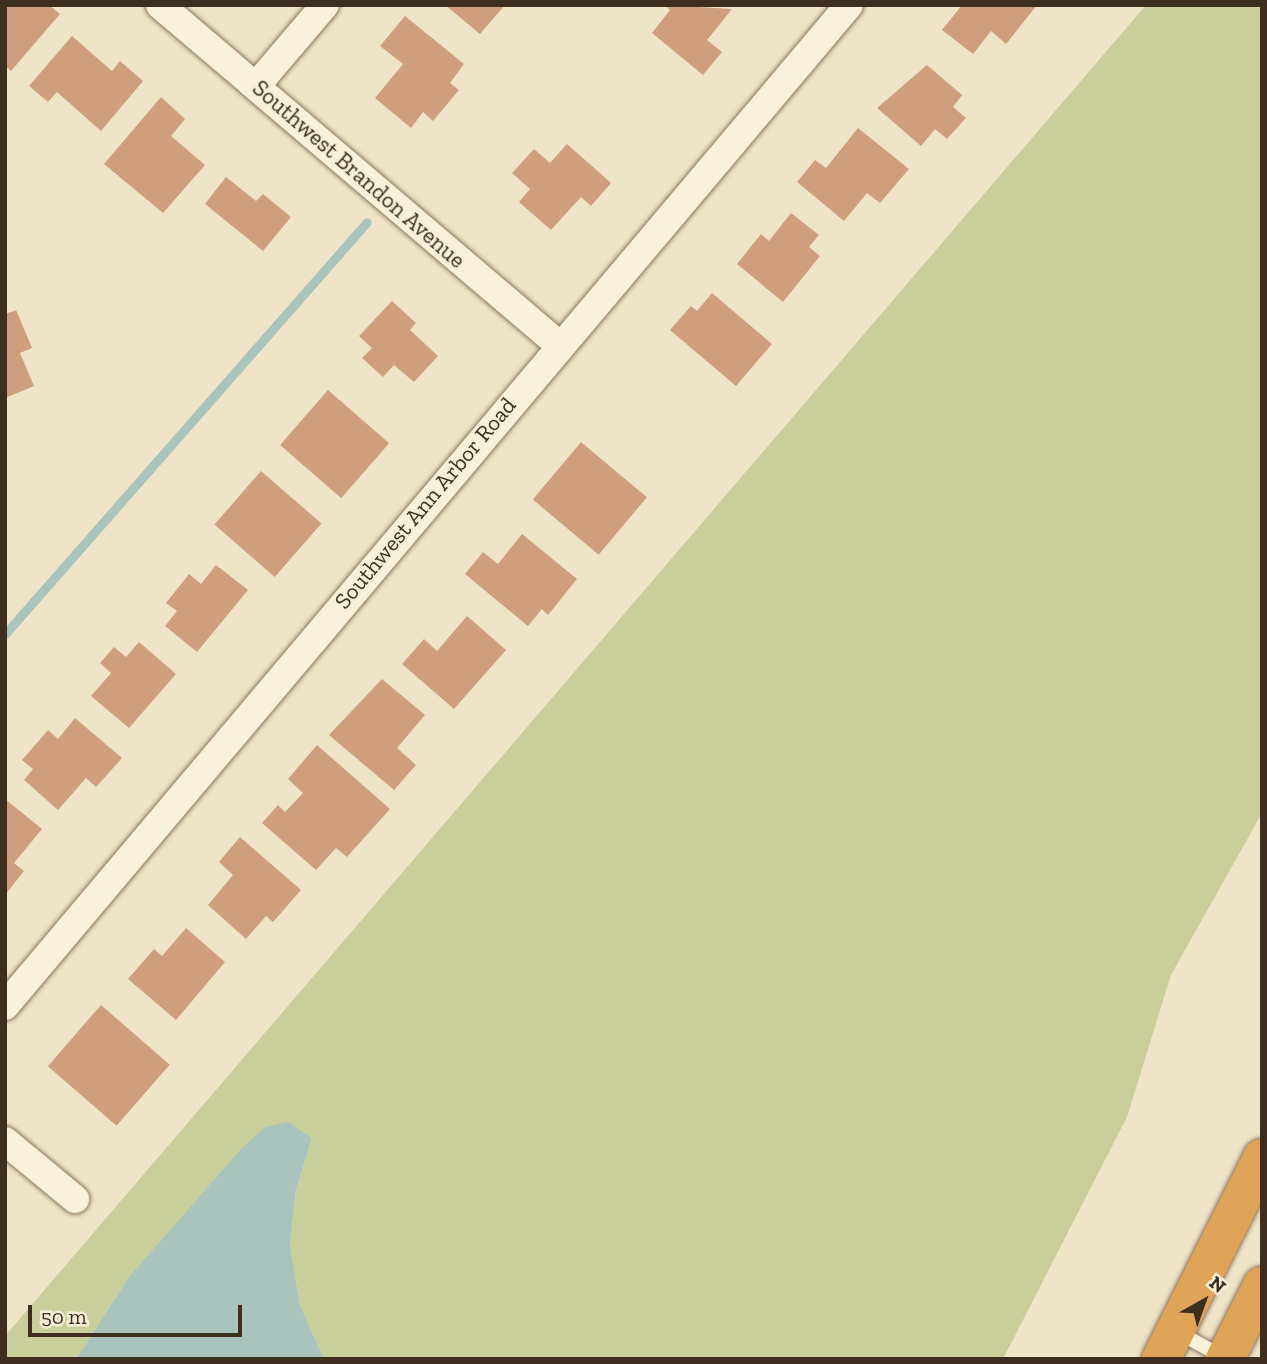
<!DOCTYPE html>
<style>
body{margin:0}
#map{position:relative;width:1267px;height:1364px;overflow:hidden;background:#f0e4c8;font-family:"Zilla Slab",serif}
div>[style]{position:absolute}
.green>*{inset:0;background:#c9cf9b}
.water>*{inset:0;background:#a9c4bc}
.stream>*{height:9px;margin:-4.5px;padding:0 4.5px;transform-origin:4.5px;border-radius:4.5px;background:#a9c4bc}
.building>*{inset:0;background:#cf9f7d;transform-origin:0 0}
.roads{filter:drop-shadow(0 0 2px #8d765c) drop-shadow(0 0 2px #8d765c)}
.lane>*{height:14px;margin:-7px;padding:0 7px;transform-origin:7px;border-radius:7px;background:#faf1dc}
.street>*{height:28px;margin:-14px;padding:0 14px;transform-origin:14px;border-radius:14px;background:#faf1dc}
.highway>*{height:38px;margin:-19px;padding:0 19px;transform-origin:19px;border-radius:19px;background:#e0a458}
span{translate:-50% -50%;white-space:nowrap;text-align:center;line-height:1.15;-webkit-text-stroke:5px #f7eed8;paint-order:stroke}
.street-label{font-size:23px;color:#3d2e20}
.frame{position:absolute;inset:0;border:7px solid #3d2e20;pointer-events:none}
.north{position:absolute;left:1169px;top:1266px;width:70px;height:70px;-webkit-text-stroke:5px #f7eed8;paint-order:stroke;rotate:40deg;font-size:19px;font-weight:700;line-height:28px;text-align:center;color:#3d2e20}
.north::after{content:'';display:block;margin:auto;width:24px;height:32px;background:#3d2e20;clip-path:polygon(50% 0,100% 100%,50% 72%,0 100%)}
.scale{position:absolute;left:28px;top:1305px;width:214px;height:32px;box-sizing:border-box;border:4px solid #3d2e20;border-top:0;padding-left:9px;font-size:21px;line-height:24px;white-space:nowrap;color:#3d2e20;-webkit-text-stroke:5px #f7eed8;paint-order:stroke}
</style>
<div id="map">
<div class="green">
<i style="clip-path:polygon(1146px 5px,1262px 5px,1262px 813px,1171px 975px,1127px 1117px,1003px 1359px,324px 1359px,300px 1305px,290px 1244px,296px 1190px,312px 1138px,129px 1277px,76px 1359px,5px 1359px,5px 1336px)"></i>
</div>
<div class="water">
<i style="clip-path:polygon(288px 1122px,312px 1138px,296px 1190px,290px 1244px,300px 1305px,324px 1359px,76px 1359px,129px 1277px,241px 1149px,265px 1127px)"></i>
</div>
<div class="stream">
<i style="left:5px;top:634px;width:548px;rotate:-48.7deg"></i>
</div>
<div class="building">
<i style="clip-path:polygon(5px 5px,49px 5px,60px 14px,11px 71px,5px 66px)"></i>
<i style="clip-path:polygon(445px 5px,505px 5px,480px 34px)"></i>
<i style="clip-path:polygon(665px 5px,732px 9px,707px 40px,722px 52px,703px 75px,652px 33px,670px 10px)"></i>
<i style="clip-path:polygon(962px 5px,1037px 5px,1006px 44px,991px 31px,973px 54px,942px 30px)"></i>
<i style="clip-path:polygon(405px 16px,464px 64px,450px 83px,459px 90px,433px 121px,423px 112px,411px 128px,375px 98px,403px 64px,380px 46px)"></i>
<i style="clip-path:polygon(72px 36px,112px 71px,120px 61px,143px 81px,101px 131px,57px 92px,48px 102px,29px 86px)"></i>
<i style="clip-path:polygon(927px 65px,962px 95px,953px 107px,966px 118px,947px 139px,935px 129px,921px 146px,877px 108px)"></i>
<i style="clip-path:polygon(161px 97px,185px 119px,171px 136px,205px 165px,163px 213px,104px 164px)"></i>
<i style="clip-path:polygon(858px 128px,909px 169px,880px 203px,867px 193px,844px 221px,797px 182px,815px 160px,826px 168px)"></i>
<i style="clip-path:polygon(567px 144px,611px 183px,591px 206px,581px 197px,551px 230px,519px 202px,530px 189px,512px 173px,534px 149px,550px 163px)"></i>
<i style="clip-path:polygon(226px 177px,256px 201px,263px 194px,291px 217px,263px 251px,205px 204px)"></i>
<i style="clip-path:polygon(791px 213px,819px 235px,809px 247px,820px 256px,783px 302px,737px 264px,761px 234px,769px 241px)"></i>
<i style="clip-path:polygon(712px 293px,772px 344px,736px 386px,670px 330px,691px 306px,697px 311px)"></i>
<i style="clip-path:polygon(392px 301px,416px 323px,410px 330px,438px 356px,414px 382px,394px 365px,383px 377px,362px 358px,372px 348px,359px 336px)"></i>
<i style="clip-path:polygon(16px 310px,32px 348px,20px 353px,34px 386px,5px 398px,5px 314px)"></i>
<i style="left:328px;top:390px;width:81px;height:73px;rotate:41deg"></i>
<i style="left:581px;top:442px;width:86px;height:75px;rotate:40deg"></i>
<i style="left:261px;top:471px;width:80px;height:71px;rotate:41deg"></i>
<i style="clip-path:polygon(522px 534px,577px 579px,548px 615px,542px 609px,528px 626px,465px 574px,483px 552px,498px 564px)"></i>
<i style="clip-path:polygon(216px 565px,248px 590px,197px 652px,165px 626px,177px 611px,166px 603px,189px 574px,201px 584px)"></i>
<i style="clip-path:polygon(467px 616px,506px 650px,454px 709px,402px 664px,424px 639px,437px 651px)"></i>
<i style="clip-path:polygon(139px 642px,176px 674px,129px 728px,91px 696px,111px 673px,100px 663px,114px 647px,126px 657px)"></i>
<i style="clip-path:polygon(382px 679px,425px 715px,397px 748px,416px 765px,394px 790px,329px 735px)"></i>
<i style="clip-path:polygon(75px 718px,122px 758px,96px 787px,86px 778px,58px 810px,24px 780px,33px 769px,22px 760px,48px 730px,58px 739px)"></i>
<i style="clip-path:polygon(317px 745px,390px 809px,347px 857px,336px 848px,316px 870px,262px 823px,278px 805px,285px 812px,303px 793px,288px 779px)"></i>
<i style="clip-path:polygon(5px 799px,42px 829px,14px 863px,24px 871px,5px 895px)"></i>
<i style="clip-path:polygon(240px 837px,301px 890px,273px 922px,266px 916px,246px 939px,208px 905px,233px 875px,219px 862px)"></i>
<i style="clip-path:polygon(186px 928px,225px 962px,176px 1020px,128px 979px,154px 949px,162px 956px)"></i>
<i style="left:101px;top:1005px;width:91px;height:81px;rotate:41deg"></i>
</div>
<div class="roads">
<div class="lane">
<i style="left:1176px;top:1331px;width:54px;rotate:29deg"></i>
</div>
<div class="street">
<i style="left:160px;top:5px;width:523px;rotate:40.42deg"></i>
<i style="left:256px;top:86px;width:106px;rotate:-49.6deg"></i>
<i style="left:5px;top:1006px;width:1309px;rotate:-49.86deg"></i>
<i style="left:5px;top:1141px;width:91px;rotate:39.6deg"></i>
</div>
<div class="highway">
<i style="left:1161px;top:1359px;width:225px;rotate:-63.3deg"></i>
<i style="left:1225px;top:1359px;width:82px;rotate:-63.1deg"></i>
</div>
</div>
<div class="street-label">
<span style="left:359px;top:174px;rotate:41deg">Southwest Brandon Avenue</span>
<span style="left:425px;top:503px;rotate:-50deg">Southwest Ann Arbor Road</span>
</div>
<div class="frame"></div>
<div class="north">N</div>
<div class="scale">50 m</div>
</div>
